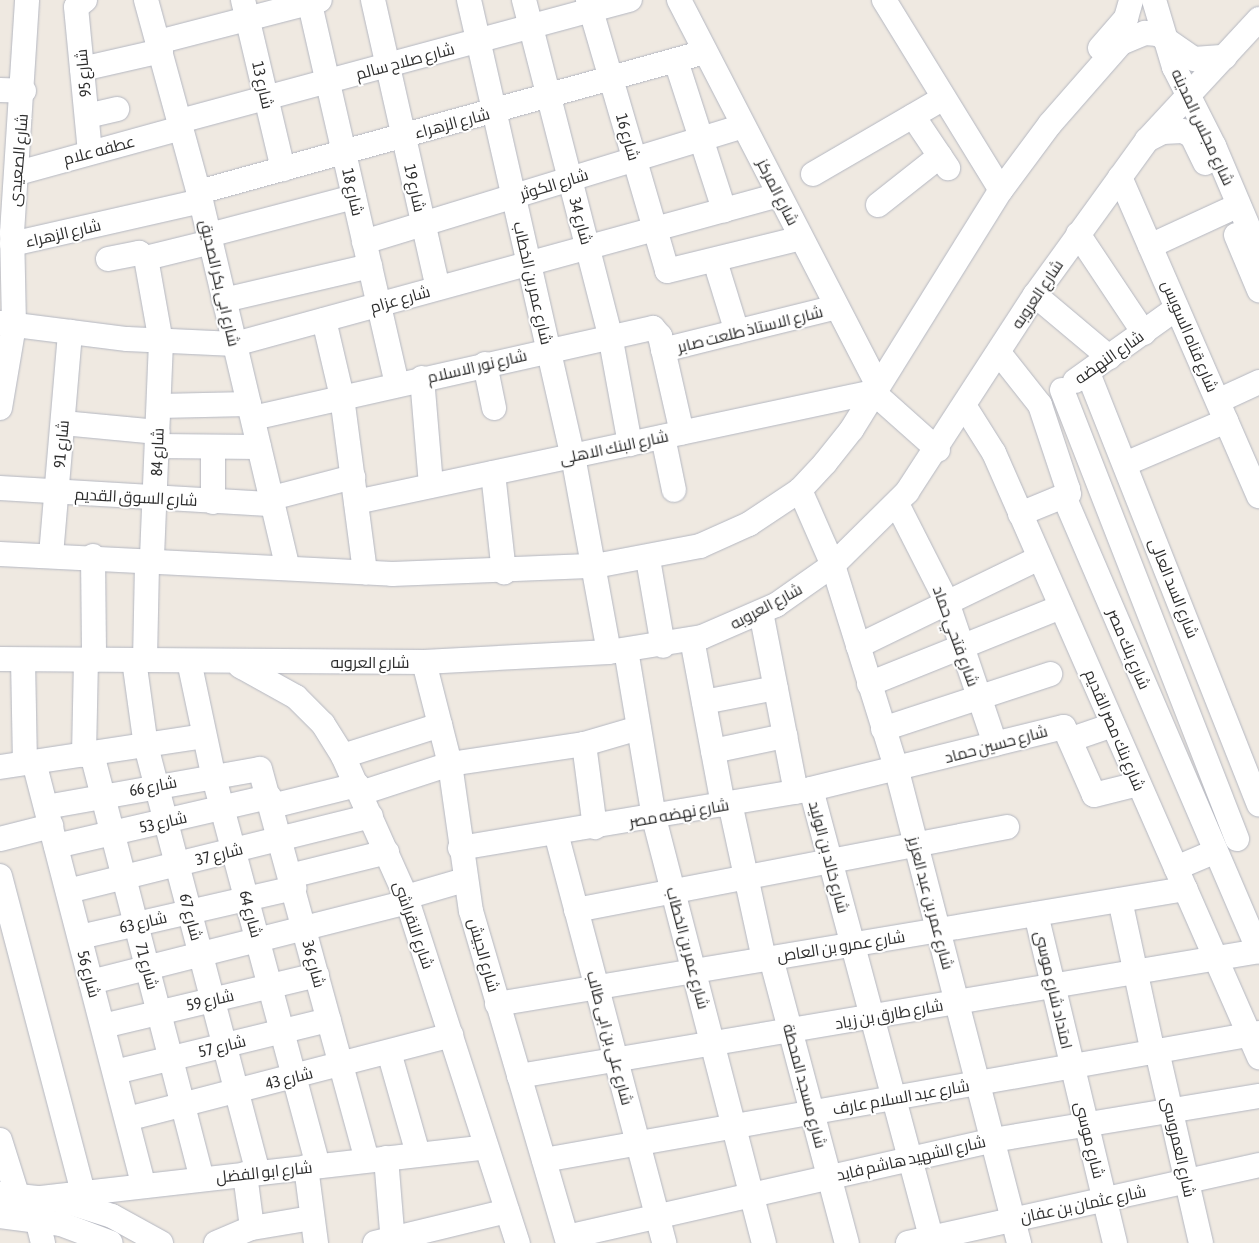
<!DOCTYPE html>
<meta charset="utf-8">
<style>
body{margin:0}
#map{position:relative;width:1259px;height:1243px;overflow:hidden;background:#efe9e1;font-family:"Asap Condensed",Cairo,sans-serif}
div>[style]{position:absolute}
.roads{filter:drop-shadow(0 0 1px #b4b7c1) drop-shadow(0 0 1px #b4b7c1)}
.minor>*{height:24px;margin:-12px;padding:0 12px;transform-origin:12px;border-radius:12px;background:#fff}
span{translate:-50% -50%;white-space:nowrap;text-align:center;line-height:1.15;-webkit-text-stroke:4px #fff;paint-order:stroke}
.street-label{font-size:16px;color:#2e2e2e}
</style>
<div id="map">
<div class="roads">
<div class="minor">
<i style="left:85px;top:0;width:11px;rotate:142deg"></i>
<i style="left:76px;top:7px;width:146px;rotate:84.5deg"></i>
<i style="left:146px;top:0;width:208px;rotate:74.7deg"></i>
<i style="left:201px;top:201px;width:377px;rotate:76.7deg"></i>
<i style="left:243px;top:0;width:174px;rotate:76.7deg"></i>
<i style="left:309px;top:0;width:394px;rotate:77.1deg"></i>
<i style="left:373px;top:0;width:295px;rotate:77.3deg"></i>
<i style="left:469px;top:0;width:468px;rotate:77.2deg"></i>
<i style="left:573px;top:456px;width:199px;rotate:79.6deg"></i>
<i style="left:524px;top:0;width:346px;rotate:75.6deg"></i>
<i style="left:610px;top:335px;width:111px;rotate:79.6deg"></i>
<i style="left:588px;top:0;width:282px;rotate:73.7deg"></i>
<i style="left:667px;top:271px;width:138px;rotate:-13.8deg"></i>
<i style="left:679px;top:0;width:432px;rotate:62.7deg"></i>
<i style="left:884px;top:0;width:223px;rotate:58.4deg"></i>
<i style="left:1154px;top:0;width:70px;rotate:73.4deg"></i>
<i style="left:1174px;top:67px;width:89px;rotate:63.1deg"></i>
<i style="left:1214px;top:146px;width:115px;rotate:67deg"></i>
<i style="left:158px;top:42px;width:167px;rotate:-14.5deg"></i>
<i style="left:1100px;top:48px;width:40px;rotate:-49deg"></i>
<i style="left:1126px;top:18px;width:19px;rotate:-74deg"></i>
<i style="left:676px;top:61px;width:157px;rotate:72.1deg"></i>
<i style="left:82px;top:69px;width:81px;rotate:-12.8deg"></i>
<i style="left:0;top:90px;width:24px;rotate:2deg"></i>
<i style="left:87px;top:116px;width:31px;rotate:-13deg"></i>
<i style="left:913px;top:116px;width:63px;rotate:56.1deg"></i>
<i style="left:180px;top:121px;width:466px;rotate:-15.1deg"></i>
<i style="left:1147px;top:140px;width:18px;rotate:-27deg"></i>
<i style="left:1163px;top:132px;width:20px;rotate:-3deg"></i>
<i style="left:1183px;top:131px;width:10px;rotate:29deg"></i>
<i style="left:1192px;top:136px;width:30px;rotate:64deg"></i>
<i style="left:18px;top:173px;width:169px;rotate:-15.4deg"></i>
<i style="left:813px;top:174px;width:149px;rotate:-30.2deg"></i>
<i style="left:1120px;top:177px;width:348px;rotate:66.5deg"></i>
<i style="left:199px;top:192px;width:525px;rotate:-15.47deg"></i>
<i style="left:878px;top:205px;width:79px;rotate:-38.3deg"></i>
<i style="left:1078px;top:234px;width:119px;rotate:56.3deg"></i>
<i style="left:209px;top:235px;width:150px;rotate:-14.7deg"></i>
<i style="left:1236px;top:235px;width:60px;rotate:67.3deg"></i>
<i style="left:364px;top:242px;width:396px;rotate:-17deg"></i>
<i style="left:12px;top:244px;width:194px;rotate:-12.8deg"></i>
<i style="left:1150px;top:246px;width:84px;rotate:-24.7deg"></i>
<i style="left:146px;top:258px;width:67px;rotate:-13.8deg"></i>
<i style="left:108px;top:259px;width:32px;rotate:-11deg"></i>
<i style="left:139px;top:253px;width:9px;rotate:36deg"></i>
<i style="left:146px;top:258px;width:85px;rotate:79.9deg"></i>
<i style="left:161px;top:342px;width:219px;rotate:92.4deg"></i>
<i style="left:715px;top:261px;width:74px;rotate:72.8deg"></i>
<i style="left:1035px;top:295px;width:97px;rotate:40deg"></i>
<i style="left:224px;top:300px;width:150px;rotate:-13.1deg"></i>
<i style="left:324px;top:320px;width:79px;rotate:76.8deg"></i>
<i style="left:342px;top:397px;width:177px;rotate:82.5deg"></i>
<i style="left:0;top:323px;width:128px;rotate:7.2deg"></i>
<i style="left:127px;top:339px;width:108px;rotate:2.7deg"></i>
<i style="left:235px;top:344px;width:564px;rotate:-15.32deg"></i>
<i style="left:663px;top:350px;width:179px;rotate:-13.9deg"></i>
<i style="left:999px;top:353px;width:66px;rotate:51.7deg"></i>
<i style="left:1040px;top:405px;width:89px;rotate:71.6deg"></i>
<i style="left:1068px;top:489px;width:12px;rotate:99deg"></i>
<i style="left:1066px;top:501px;width:490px;rotate:66.8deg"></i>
<i style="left:485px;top:364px;width:45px;rotate:78.4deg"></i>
<i style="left:1088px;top:373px;width:464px;rotate:68.4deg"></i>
<i style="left:422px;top:378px;width:108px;rotate:85.2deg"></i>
<i style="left:1075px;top:381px;width:125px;rotate:-35.6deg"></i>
<i style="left:1062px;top:390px;width:482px;rotate:68.7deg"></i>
<i style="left:1218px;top:401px;width:45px;rotate:-24.9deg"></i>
<i style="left:159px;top:406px;width:90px;rotate:-1.3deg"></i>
<i style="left:965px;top:407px;width:54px;rotate:57.8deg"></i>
<i style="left:994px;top:453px;width:660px;rotate:66.31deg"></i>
<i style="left:0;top:408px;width:84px;rotate:-80.4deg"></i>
<i style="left:14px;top:325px;width:92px;rotate:-91.2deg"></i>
<i style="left:12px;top:233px;width:233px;rotate:-86.3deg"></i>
<i style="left:253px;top:418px;width:410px;rotate:-12.7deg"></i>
<i style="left:653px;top:328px;width:11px;rotate:49deg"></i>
<i style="left:660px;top:336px;width:99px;rotate:77.2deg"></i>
<i style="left:63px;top:423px;width:95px;rotate:5.4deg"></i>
<i style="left:663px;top:437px;width:54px;rotate:78.3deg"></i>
<i style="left:157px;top:446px;width:102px;rotate:0.6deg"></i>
<i style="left:213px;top:447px;width:55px;rotate:90deg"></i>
<i style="left:1125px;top:464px;width:110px;rotate:-23.1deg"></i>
<i style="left:493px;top:473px;width:100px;rotate:83.7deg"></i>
<i style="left:0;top:488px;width:273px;rotate:3.4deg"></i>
<i style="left:800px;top:490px;width:82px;rotate:66.3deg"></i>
<i style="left:833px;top:565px;width:216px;rotate:72.7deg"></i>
<i style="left:897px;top:771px;width:488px;rotate:75.5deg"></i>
<i style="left:272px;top:498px;width:84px;rotate:-14.5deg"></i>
<i style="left:356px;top:502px;width:529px;rotate:-12.01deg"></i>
<i style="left:873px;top:392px;width:87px;rotate:41.7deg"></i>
<i style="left:897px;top:504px;width:110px;rotate:63deg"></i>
<i style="left:947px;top:602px;width:150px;rotate:71.3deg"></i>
<i style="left:1020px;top:514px;width:53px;rotate:-22.2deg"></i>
<i style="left:0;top:554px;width:393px;rotate:2.9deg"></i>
<i style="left:392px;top:574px;width:203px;rotate:-2.3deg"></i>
<i style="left:595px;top:566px;width:107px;rotate:-10.8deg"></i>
<i style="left:700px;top:546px;width:54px;rotate:-24.2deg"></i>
<i style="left:749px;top:524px;width:61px;rotate:-33.7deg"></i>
<i style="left:800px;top:490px;width:37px;rotate:-47deg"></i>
<i style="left:825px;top:463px;width:43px;rotate:-51.5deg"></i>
<i style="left:852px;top:429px;width:282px;rotate:-58.1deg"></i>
<i style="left:1001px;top:190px;width:82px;rotate:-53.4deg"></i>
<i style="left:1050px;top:124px;width:108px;rotate:-48.8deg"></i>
<i style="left:1121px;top:43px;width:26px;rotate:-23deg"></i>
<i style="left:1145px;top:33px;width:13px;rotate:4deg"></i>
<i style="left:1158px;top:34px;width:44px;rotate:34.8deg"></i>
<i style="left:1194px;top:59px;width:31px;rotate:-4deg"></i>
<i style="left:51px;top:555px;width:224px;rotate:-85.1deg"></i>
<i style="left:93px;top:556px;width:104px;rotate:89.4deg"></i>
<i style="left:648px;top:559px;width:88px;rotate:80.2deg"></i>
<i style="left:761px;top:612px;width:183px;rotate:79deg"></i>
<i style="left:692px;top:639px;width:169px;rotate:79.4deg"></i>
<i style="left:858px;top:646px;width:201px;rotate:-25.9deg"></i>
<i style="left:626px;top:650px;width:170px;rotate:80.5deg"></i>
<i style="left:654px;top:818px;width:439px;rotate:75.5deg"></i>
<i style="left:0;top:659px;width:424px;rotate:0.4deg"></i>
<i style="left:424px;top:662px;width:185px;rotate:-3.1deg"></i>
<i style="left:609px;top:652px;width:94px;rotate:-9.2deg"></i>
<i style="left:702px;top:637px;width:81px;rotate:-23.4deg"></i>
<i style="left:776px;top:605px;width:70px;rotate:-35.1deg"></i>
<i style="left:833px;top:565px;width:104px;rotate:-44.6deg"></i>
<i style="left:907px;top:492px;width:235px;rotate:-57deg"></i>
<i style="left:1035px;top:295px;width:191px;rotate:-54.1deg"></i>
<i style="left:1147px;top:140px;width:165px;rotate:-47.2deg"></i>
<i style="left:23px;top:660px;width:103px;rotate:88.9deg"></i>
<i style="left:134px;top:660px;width:87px;rotate:82.1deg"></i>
<i style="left:146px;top:746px;width:441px;rotate:75.3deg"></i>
<i style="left:145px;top:660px;width:99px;rotate:-88.8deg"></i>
<i style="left:189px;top:661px;width:116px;rotate:78deg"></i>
<i style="left:213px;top:774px;width:406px;rotate:75deg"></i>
<i style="left:424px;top:662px;width:105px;rotate:75.7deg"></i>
<i style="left:450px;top:764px;width:148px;rotate:81.9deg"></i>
<i style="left:471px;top:911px;width:346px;rotate:73.7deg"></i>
<i style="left:240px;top:666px;width:64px;rotate:29deg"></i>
<i style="left:296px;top:697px;width:38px;rotate:45deg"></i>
<i style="left:323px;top:724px;width:38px;rotate:58deg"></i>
<i style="left:343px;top:756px;width:154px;rotate:65.9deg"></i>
<i style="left:406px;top:897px;width:364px;rotate:72.1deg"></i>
<i style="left:869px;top:684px;width:207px;rotate:-21.9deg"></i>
<i style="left:704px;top:702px;width:73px;rotate:-11deg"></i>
<i style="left:883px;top:729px;width:176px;rotate:-18.2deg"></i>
<i style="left:1072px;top:739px;width:43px;rotate:-18.9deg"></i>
<i style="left:584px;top:744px;width:84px;rotate:82.5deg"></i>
<i style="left:713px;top:751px;width:74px;rotate:-11.8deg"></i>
<i style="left:92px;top:754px;width:439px;rotate:75.5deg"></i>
<i style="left:84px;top:755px;width:95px;rotate:-88.8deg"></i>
<i style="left:343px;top:756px;width:102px;rotate:-17.7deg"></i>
<i style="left:34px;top:762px;width:438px;rotate:75.5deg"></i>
<i style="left:0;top:767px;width:206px;rotate:-8.6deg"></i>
<i style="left:811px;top:789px;width:470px;rotate:75deg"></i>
<i style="left:361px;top:793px;width:94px;rotate:-18deg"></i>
<i style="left:450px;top:764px;width:135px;rotate:-8.5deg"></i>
<i style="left:584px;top:744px;width:57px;rotate:-16.2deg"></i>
<i style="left:730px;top:803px;width:160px;rotate:77.7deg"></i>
<i style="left:272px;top:806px;width:88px;rotate:-13.9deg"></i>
<i style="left:46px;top:807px;width:217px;rotate:-10.1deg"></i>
<i style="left:260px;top:769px;width:405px;rotate:74.7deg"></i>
<i style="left:556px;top:833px;width:424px;rotate:75.2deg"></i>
<i style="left:0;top:839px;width:53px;rotate:-14.3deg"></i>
<i style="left:56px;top:846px;width:219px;rotate:-13deg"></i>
<i style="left:460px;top:848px;width:356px;rotate:-9.5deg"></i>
<i style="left:811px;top:789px;width:260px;rotate:-13.8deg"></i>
<i style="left:1064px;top:727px;width:74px;rotate:66.2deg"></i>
<i style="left:1094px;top:795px;width:45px;rotate:-14deg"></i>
<i style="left:1176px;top:868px;width:43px;rotate:-23deg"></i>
<i style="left:0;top:876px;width:328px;rotate:75.3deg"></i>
<i style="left:290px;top:876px;width:100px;rotate:-13.9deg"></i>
<i style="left:68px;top:891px;width:312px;rotate:-13.9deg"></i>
<i style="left:406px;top:897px;width:60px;rotate:-16.3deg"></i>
<i style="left:1120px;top:900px;width:156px;rotate:77.8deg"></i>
<i style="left:576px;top:910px;width:439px;rotate:-10.9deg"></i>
<i style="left:1036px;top:914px;width:338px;rotate:76.5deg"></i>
<i style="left:80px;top:937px;width:220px;rotate:-12.9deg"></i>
<i style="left:771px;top:958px;width:295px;rotate:75.1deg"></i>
<i style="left:91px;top:982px;width:327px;rotate:-14.2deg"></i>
<i style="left:497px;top:1004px;width:698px;rotate:-9.49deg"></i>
<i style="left:103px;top:1026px;width:220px;rotate:-13.4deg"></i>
<i style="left:1157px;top:1051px;width:197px;rotate:77.1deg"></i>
<i style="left:389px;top:1052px;width:106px;rotate:74.1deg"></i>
<i style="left:115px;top:1072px;width:220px;rotate:-13.7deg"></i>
<i style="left:519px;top:1076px;width:750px;rotate:-9.59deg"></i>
<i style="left:127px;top:1119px;width:335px;rotate:-14.5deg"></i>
<i style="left:0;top:1140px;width:70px;rotate:72.6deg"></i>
<i style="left:386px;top:1158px;width:85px;rotate:85.3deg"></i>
<i style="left:544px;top:1160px;width:726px;rotate:-10.07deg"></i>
<i style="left:306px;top:1167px;width:77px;rotate:82.5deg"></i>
<i style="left:245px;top:1174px;width:54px;rotate:82.6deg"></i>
<i style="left:0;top:1194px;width:65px;rotate:6.1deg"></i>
<i style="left:65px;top:1201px;width:49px;rotate:17.7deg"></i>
<i style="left:112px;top:1216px;width:56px;rotate:28.9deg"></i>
<i style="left:41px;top:1198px;width:448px;rotate:-6.5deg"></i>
<i style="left:0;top:1216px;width:62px;rotate:7.5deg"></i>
<i style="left:61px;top:1224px;width:53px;rotate:20.8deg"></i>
<i style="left:37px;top:1219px;width:25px;rotate:76deg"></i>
<i style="left:567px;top:1237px;width:437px;rotate:-12.8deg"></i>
<i style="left:993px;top:1140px;width:270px;rotate:-9.4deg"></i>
<i style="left:216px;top:1243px;width:39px;rotate:-23deg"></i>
<i style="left:252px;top:1228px;width:61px;rotate:-9.5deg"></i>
<i style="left:375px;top:1243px;width:136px;rotate:-13.6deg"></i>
<i style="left:908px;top:1243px;width:360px;rotate:-12.5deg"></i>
</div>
</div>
<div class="street-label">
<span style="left:405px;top:61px;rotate:-15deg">شارع صلاح سالم</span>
<span style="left:83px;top:73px;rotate:-95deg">شارع 95</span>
<span style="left:263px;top:85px;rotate:77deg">شارع 13</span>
<span style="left:452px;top:123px;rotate:-15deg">شارع الزهراء</span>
<span style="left:1203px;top:127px;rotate:65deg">شارع مجلس المدينه</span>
<span style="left:628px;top:137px;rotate:74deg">شارع 16</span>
<span style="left:99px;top:150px;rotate:-15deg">عطفه علام</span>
<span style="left:18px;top:160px;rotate:-85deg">شارع الصعيدى</span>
<span style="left:554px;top:184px;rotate:-17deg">شارع الكوثر</span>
<span style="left:415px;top:188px;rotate:77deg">شارع 19</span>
<span style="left:353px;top:192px;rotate:77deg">شارع 18</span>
<span style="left:778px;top:192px;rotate:63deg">شارع المركز</span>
<span style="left:581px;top:221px;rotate:75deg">شارع 34</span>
<span style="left:63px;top:233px;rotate:-13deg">شارع الزهراء</span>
<span style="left:220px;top:283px;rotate:77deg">شارع ابى بكر الصديق</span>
<span style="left:533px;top:283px;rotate:77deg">شارع عمر بن الخطاب</span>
<span style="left:1037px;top:294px;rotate:-56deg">شارع العروبه</span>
<span style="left:400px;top:299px;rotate:-16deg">شارع عزام</span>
<span style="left:750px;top:329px;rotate:-14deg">شارع الاستاذ طلعت صابر</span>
<span style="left:1190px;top:336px;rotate:67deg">شارع قناه السويس</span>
<span style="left:1109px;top:357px;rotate:-35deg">شارع النهضه</span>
<span style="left:477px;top:366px;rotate:-13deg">شارع نور الاسلام</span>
<span style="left:61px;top:444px;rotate:-85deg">شارع 91</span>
<span style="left:614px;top:447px;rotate:-12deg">شارع البنك الاهلى</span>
<span style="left:157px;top:452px;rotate:-88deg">شارع 84</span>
<span style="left:136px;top:497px;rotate:3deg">شارع السوق القديم</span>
<span style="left:1174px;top:588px;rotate:68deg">شارع السد العالى</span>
<span style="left:766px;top:606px;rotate:-28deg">شارع العروبه</span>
<span style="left:956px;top:636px;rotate:70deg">شارع فتحي حماد</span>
<span style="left:1129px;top:649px;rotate:67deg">شارع بنك مصر</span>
<span style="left:370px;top:662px">شارع العروبه</span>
<span style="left:1115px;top:730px;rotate:67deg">شارع بنك مصر القديم</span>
<span style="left:996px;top:744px;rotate:-15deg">شارع حسين حماد</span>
<span style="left:153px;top:786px;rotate:-11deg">شارع 66</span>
<span style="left:679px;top:813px;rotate:-10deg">شارع نهضه مصر</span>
<span style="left:163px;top:822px;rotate:-13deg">شارع 53</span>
<span style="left:219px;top:854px;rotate:-14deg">شارع 37</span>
<span style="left:829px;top:857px;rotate:75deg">شارع خالد بن الوليد</span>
<span style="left:931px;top:903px;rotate:75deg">شارع عمر بن عبد العزيز</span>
<span style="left:251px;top:914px;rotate:75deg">شارع 64</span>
<span style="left:191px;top:917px;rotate:75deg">شارع 67</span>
<span style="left:143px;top:922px;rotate:-13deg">شارع 63</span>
<span style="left:414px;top:925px;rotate:71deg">شارع النقراشى</span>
<span style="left:841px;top:946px;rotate:-9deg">شارع عمرو بن العاص</span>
<span style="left:688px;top:948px;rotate:75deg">شارع عمر بن الخطاب</span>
<span style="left:484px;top:955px;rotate:74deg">شارع الجيش</span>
<span style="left:314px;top:964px;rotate:75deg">شارع 36</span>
<span style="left:147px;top:966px;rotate:75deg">شارع 71</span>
<span style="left:89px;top:974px;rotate:75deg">شارع 56</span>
<span style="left:1054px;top:990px;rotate:77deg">امتداد شارع موسى</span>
<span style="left:210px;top:1000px;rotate:-13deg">شارع 59</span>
<span style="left:889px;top:1014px;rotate:-10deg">شارع طارق بن زياد</span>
<span style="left:610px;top:1038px;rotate:75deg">شارع على بن ابى طالب</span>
<span style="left:222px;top:1046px;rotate:-14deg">شارع 57</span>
<span style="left:289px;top:1078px;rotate:-14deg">شارع 43</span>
<span style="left:805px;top:1086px;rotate:75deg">شارع مسجد المحطة</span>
<span style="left:901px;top:1097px;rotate:-10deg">شارع عبد السلام عارف</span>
<span style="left:1090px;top:1140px;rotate:76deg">شارع موسى</span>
<span style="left:1179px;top:1147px;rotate:77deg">شارع العمروسى</span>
<span style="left:911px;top:1158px;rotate:-13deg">شارع الشهيد هاشم فايد</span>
<span style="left:264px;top:1172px;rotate:-6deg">شارع ابو الفضل</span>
<span style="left:1083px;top:1204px;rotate:-12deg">شارع عثمان بن عفان</span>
</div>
</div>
